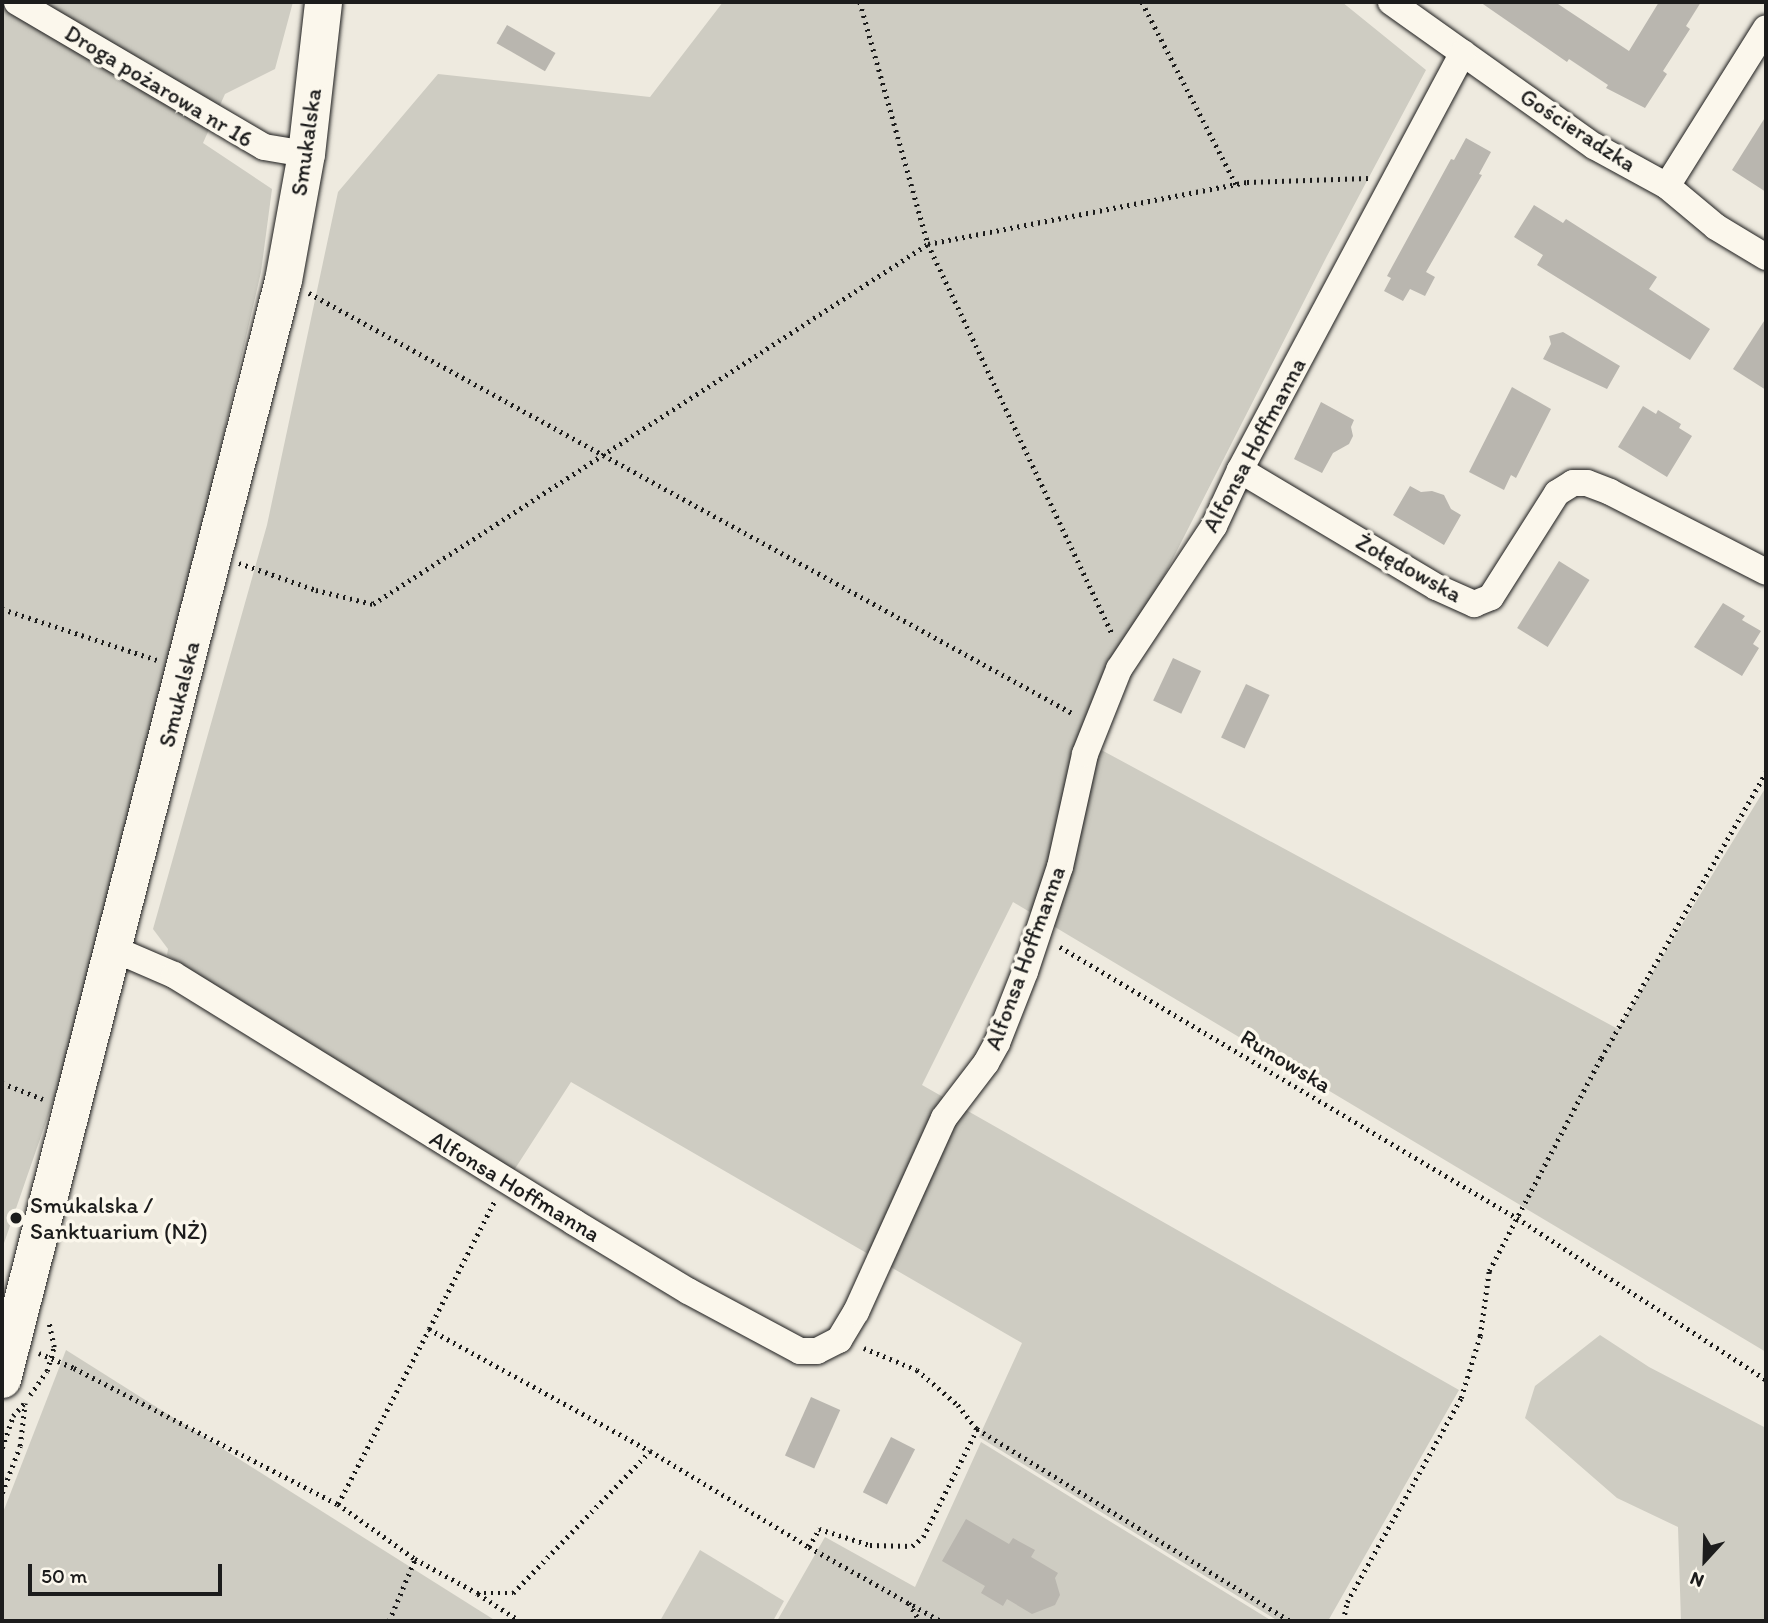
<!DOCTYPE html>
<meta charset="utf-8">
<style>
body{margin:0}
#map{position:relative;width:1768px;height:1623px;overflow:hidden;background:#eeeadf;font-family:Itim,sans-serif}
div>[style]{position:absolute}
.green>*{inset:0;background:#ceccc2}
.building>*{inset:0;background:#b9b6af;transform-origin:0 0}
.path>*{height:4.5px;margin-top:-2.25px;transform-origin:0;background:repeating-linear-gradient(90deg,#1c1c1c 0 2px,transparent 0 7px)}
.roads{filter:drop-shadow(0 0 2px #1c1c1c) drop-shadow(0 0 2px #1c1c1c)}
.street>*{height:26px;margin:-13px;padding:0 13px;transform-origin:13px;border-radius:13px;background:#fbf7ec}
.secondary>*{height:37px;margin:-18.5px;padding:0 18.5px;transform-origin:18.5px;border-radius:18.5px;background:#fbf7ec}
.dots>*{width:19px;height:19px;translate:-50% -50%;box-sizing:border-box;border:4px solid #fbf7ec;border-radius:50%}
span{translate:-50% -50%;white-space:nowrap;text-align:center;line-height:1.15;-webkit-text-stroke:7px #fbf7ec;paint-order:stroke}
.street-label{font-size:23px;color:#1c1c1c}
.poi-label{font-size:23px;color:#1c1c1c}
.left{translate:0 -50%;text-align:left}
.frame{position:absolute;inset:0;border:4px solid #1c1c1c;pointer-events:none}
.north{position:absolute;left:1670px;top:1525px;width:70px;height:70px;-webkit-text-stroke:5px #fbf7ec;paint-order:stroke;rotate:202deg;font-size:19px;font-weight:700;line-height:28px;text-align:center;color:#1c1c1c}
.north::after{content:'';display:block;margin:auto;width:24px;height:32px;background:#1c1c1c;clip-path:polygon(50% 0,100% 100%,50% 72%,0 100%)}
.scale{position:absolute;left:28px;top:1564px;width:194px;height:32px;box-sizing:border-box;border:4px solid #1c1c1c;border-top:0;padding-left:9px;font-size:21px;line-height:24px;white-space:nowrap;color:#1c1c1c;-webkit-text-stroke:5px #fbf7ec;paint-order:stroke}
</style>
<div id="map">
<div class="green">
<i style="clip-path:polygon(2px 2px,293px 2px,275px 69px,225px 94px,203px 143px,272px 189px,261px 272px,104px 954px,2px 1249px)"></i>
<i style="clip-path:polygon(723px 2px,1342px 2px,1426px 70px,1327px 256px,1081px 739px,1618px 1029px,1766px 787px,1766px 1352px,1013px 902px,922px 1085px,1459px 1390px,1328px 1621px,1278px 1621px,979px 1437px,1022px 1343px,571px 1082px,509px 1178px,167px 955px,168px 949px,153px 929px,267px 525px,338px 192px,438px 74px,650px 97px)"></i>
<i style="clip-path:polygon(1600px 1335px,1649px 1367px,1766px 1428px,1766px 1621px,1681px 1621px,1678px 1527px,1617px 1498px,1525px 1418px,1535px 1386px)"></i>
<i style="clip-path:polygon(66px 1350px,496px 1621px,2px 1621px,2px 1515px)"></i>
<i style="clip-path:polygon(981px 1442px,1272px 1621px,777px 1621px,825px 1537px,915px 1587px)"></i>
<i style="clip-path:polygon(700px 1550px,784px 1601px,773px 1621px,660px 1621px)"></i>
</div>
<div class="building">
<i style="clip-path:polygon(1480px 2px,1555px 2px,1629px 51px,1659px 2px,1701px 2px,1686px 26px,1690px 29px,1663px 71px,1667px 74px,1645px 108px,1606px 88px,1608px 85px,1569px 59px,1567px 62px)"></i>
<i style="left:507px;top:25px;width:56px;height:21px;rotate:30deg"></i>
<i style="clip-path:polygon(1766px 116px,1766px 192px,1732px 170px)"></i>
<i style="clip-path:polygon(1466px 138px,1491px 152px,1479px 174px,1482px 175px,1426px 272px,1435px 277px,1425px 296px,1410px 289px,1403px 301px,1384px 291px,1391px 278px,1387px 276px,1451px 159px,1454px 160px)"></i>
<i style="clip-path:polygon(1534px 205px,1563px 223px,1566px 219px,1657px 277px,1649px 289px,1710px 329px,1690px 360px,1537px 265px,1543px 255px,1514px 237px)"></i>
<i style="clip-path:polygon(1766px 318px,1766px 390px,1733px 369px)"></i>
<i style="clip-path:polygon(1563px 332px,1620px 366px,1607px 389px,1543px 359px,1551px 344px,1549px 336px)"></i>
<i style="clip-path:polygon(1512px 387px,1551px 409px,1516px 478px,1511px 475px,1504px 490px,1469px 472px)"></i>
<i style="clip-path:polygon(1321px 402px,1354px 420px,1351px 427px,1353px 436px,1349px 444px,1333px 453px,1322px 473px,1294px 459px)"></i>
<i style="clip-path:polygon(1643px 406px,1656px 414px,1658px 410px,1681px 424px,1679px 428px,1692px 436px,1667px 477px,1618px 447px)"></i>
<i style="clip-path:polygon(1410px 486px,1421px 492px,1432px 491px,1444px 495px,1451px 509px,1461px 515px,1444px 545px,1393px 515px)"></i>
<i style="left:1559px;top:561px;width:36px;height:79px;rotate:32deg"></i>
<i style="clip-path:polygon(1723px 603px,1745px 616px,1742px 620px,1761px 631px,1753px 644px,1759px 648px,1742px 676px,1694px 647px)"></i>
<i style="left:1173px;top:658px;width:31px;height:47px;rotate:25deg"></i>
<i style="left:1246px;top:684px;width:26px;height:59px;rotate:25deg"></i>
<i style="left:811px;top:1397px;width:32px;height:64px;rotate:24deg"></i>
<i style="left:891px;top:1437px;width:27px;height:62px;rotate:27deg"></i>
<i style="clip-path:polygon(966px 1519px,1009px 1544px,1013px 1538px,1035px 1550px,1031px 1557px,1058px 1573px,1055px 1578px,1060px 1595px,1055px 1605px,1032px 1614px,1007px 1599px,1003px 1606px,981px 1593px,985px 1586px,942px 1561px)"></i>
</div>
<div class="path">
<i style="left:860px;top:2px;width:251px;rotate:74.3deg"></i>
<i style="left:928px;top:244px;width:430px;rotate:64.7deg"></i>
<i style="left:1142px;top:2px;width:205px;rotate:62.7deg"></i>
<i style="left:309px;top:293px;width:873px;rotate:28.83deg"></i>
<i style="left:239px;top:563px;width:82px;rotate:19.3deg"></i>
<i style="left:316px;top:590px;width:59px;rotate:13.8deg"></i>
<i style="left:373px;top:604px;width:662px;rotate:-32.97deg"></i>
<i style="left:928px;top:244px;width:325px;rotate:-11deg"></i>
<i style="left:1247px;top:182px;width:121px;rotate:-1.9deg"></i>
<i style="left:2px;top:609px;width:163px;rotate:18.2deg"></i>
<i style="left:1060px;top:947px;width:531px;rotate:30.67deg"></i>
<i style="left:1517px;top:1218px;width:297px;rotate:33deg"></i>
<i style="left:2px;top:1083px;width:44px;rotate:21.3deg"></i>
<i style="left:429px;top:1329px;width:143px;rotate:-62.9deg"></i>
<i style="left:864px;top:1348px;width:57px;rotate:22.5deg"></i>
<i style="left:917px;top:1370px;width:54px;rotate:40.5deg"></i>
<i style="left:958px;top:1405px;width:31px;rotate:52deg"></i>
<i style="left:39px;top:1353px;width:38px;rotate:23deg"></i>
<i style="left:74px;top:1368px;width:297px;rotate:27.3deg"></i>
<i style="left:338px;top:1504px;width:95px;rotate:35.5deg"></i>
<i style="left:415px;top:1559px;width:71px;rotate:28.7deg"></i>
<i style="left:477px;top:1593px;width:36px"></i>
<i style="left:513px;top:1593px;width:197px;rotate:-46deg"></i>
<i style="left:30px;top:1395px;width:29px;rotate:-55deg"></i>
<i style="left:47px;top:1371px;width:25px;rotate:-74deg"></i>
<i style="left:54px;top:1347px;width:25px;rotate:-102deg"></i>
<i style="left:2px;top:1448px;width:34px;rotate:-71deg"></i>
<i style="left:13px;top:1416px;width:18px;rotate:-49deg"></i>
<i style="left:2px;top:1493px;width:50px;rotate:-69deg"></i>
<i style="left:20px;top:1446px;width:43px;rotate:-83.4deg"></i>
<i style="left:338px;top:1504px;width:197px;rotate:-62.5deg"></i>
<i style="left:429px;top:1329px;width:252px;rotate:28.9deg"></i>
<i style="left:650px;top:1451px;width:186px;rotate:31.1deg"></i>
<i style="left:809px;top:1547px;width:151px;rotate:29.3deg"></i>
<i style="left:809px;top:1547px;width:21px;rotate:-61deg"></i>
<i style="left:819px;top:1529px;width:53px;rotate:17.4deg"></i>
<i style="left:870px;top:1545px;width:42px;rotate:1.4deg"></i>
<i style="left:912px;top:1546px;width:14px;rotate:-39deg"></i>
<i style="left:923px;top:1537px;width:121px;rotate:-63.4deg"></i>
<i style="left:977px;top:1429px;width:367px;rotate:31.5deg"></i>
<i style="left:478px;top:1594px;width:50px;rotate:32.7deg"></i>
<i style="left:909px;top:1603px;width:21px;rotate:59deg"></i>
<i style="left:389px;top:1621px;width:67px;rotate:-67.2deg"></i>
<i style="left:1343px;top:1621px;width:19px;rotate:-78deg"></i>
<i style="left:1347px;top:1602px;width:234px;rotate:-60.8deg"></i>
<i style="left:1461px;top:1398px;width:65px;rotate:-73deg"></i>
<i style="left:1480px;top:1336px;width:66px;rotate:-82.1deg"></i>
<i style="left:1489px;top:1271px;width:241px;rotate:-62.3deg"></i>
<i style="left:1601px;top:1058px;width:330px;rotate:-60deg"></i>
</div>
<div class="roads">
<div class="street">
<i style="left:17px;top:2px;width:286px;rotate:30.4deg"></i>
<i style="left:264px;top:147px;width:43px;rotate:9.5deg"></i>
<i style="left:1391px;top:2px;width:249px;rotate:35.4deg"></i>
<i style="left:1594px;top:146px;width:83px;rotate:28.7deg"></i>
<i style="left:1667px;top:186px;width:64px;rotate:39.9deg"></i>
<i style="left:1716px;top:227px;width:58px;rotate:31deg"></i>
<i style="left:1667px;top:186px;width:186px;rotate:-57.9deg"></i>
<i style="left:1240px;top:470px;width:228px;rotate:30.8deg"></i>
<i style="left:1436px;top:587px;width:42px;rotate:24.1deg"></i>
<i style="left:1474px;top:604px;width:18px;rotate:-22deg"></i>
<i style="left:1491px;top:597px;width:123px;rotate:-57.6deg"></i>
<i style="left:1557px;top:493px;width:19px;rotate:-32deg"></i>
<i style="left:1573px;top:483px;width:14px"></i>
<i style="left:1587px;top:483px;width:25px;rotate:21deg"></i>
<i style="left:1610px;top:492px;width:175px;rotate:27.1deg"></i>
<i style="left:114px;top:949px;width:65px;rotate:23.4deg"></i>
<i style="left:174px;top:975px;width:470px;rotate:31.7deg"></i>
<i style="left:574px;top:1222px;width:133px;rotate:31.2deg"></i>
<i style="left:688px;top:1291px;width:127px;rotate:28.2deg"></i>
<i style="left:800px;top:1351px;width:17px"></i>
<i style="left:817px;top:1351px;width:25px;rotate:-27deg"></i>
<i style="left:839px;top:1340px;width:33px;rotate:-59deg"></i>
<i style="left:856px;top:1312px;width:213px;rotate:-65.6deg"></i>
<i style="left:944px;top:1118px;width:69px;rotate:-52.6deg"></i>
<i style="left:986px;top:1063px;width:23px;rotate:-61deg"></i>
<i style="left:997px;top:1043px;width:76px;rotate:-68.5deg"></i>
<i style="left:1025px;top:972px;width:111px;rotate:-71.6deg"></i>
<i style="left:1060px;top:867px;width:116px;rotate:-77.5deg"></i>
<i style="left:1085px;top:754px;width:92px;rotate:-68.2deg"></i>
<i style="left:1119px;top:669px;width:172px;rotate:-56.4deg"></i>
<i style="left:1214px;top:526px;width:62px;rotate:-65.1deg"></i>
<i style="left:1240px;top:470px;width:473px;rotate:-61.9deg"></i>
</div>
<div class="secondary">
<i style="left:2px;top:1379px;width:1134px;rotate:-75.66deg"></i>
<i style="left:283px;top:280px;width:128px;rotate:-79.7deg"></i>
<i style="left:306px;top:154px;width:153px;rotate:-83.6deg"></i>
</div>
</div>
<div class="dots">
<i style="left:16px;top:1218px;background:#1c1c1c"></i>
</div>
<div class="street-label">
<span style="left:159px;top:86px;rotate:31deg">Droga pożarowa nr 16</span>
<span style="left:1578px;top:130px;rotate:33deg">Gościeradzka</span>
<span style="left:306px;top:142px;rotate:-82deg">Smukalska</span>
<span style="left:1254px;top:445px;rotate:-62deg">Alfonsa Hoffmanna</span>
<span style="left:1409px;top:568px;rotate:29deg">Żołędowska</span>
<span style="left:179px;top:694px;rotate:-76deg">Smukalska</span>
<span style="left:1025px;top:958px;rotate:-70deg">Alfonsa Hoffmanna</span>
<span style="left:1286px;top:1061px;rotate:31deg">Runowska</span>
<span style="left:515px;top:1186px;rotate:31deg">Alfonsa Hoffmanna</span>
</div>
<div class="poi-label">
<span class="left" style="left:30px;top:1218px">Smukalska /<br>Sanktuarium (NŻ)</span>
</div>
<div class="frame"></div>
<div class="north">N</div>
<div class="scale">50 m</div>
</div>
